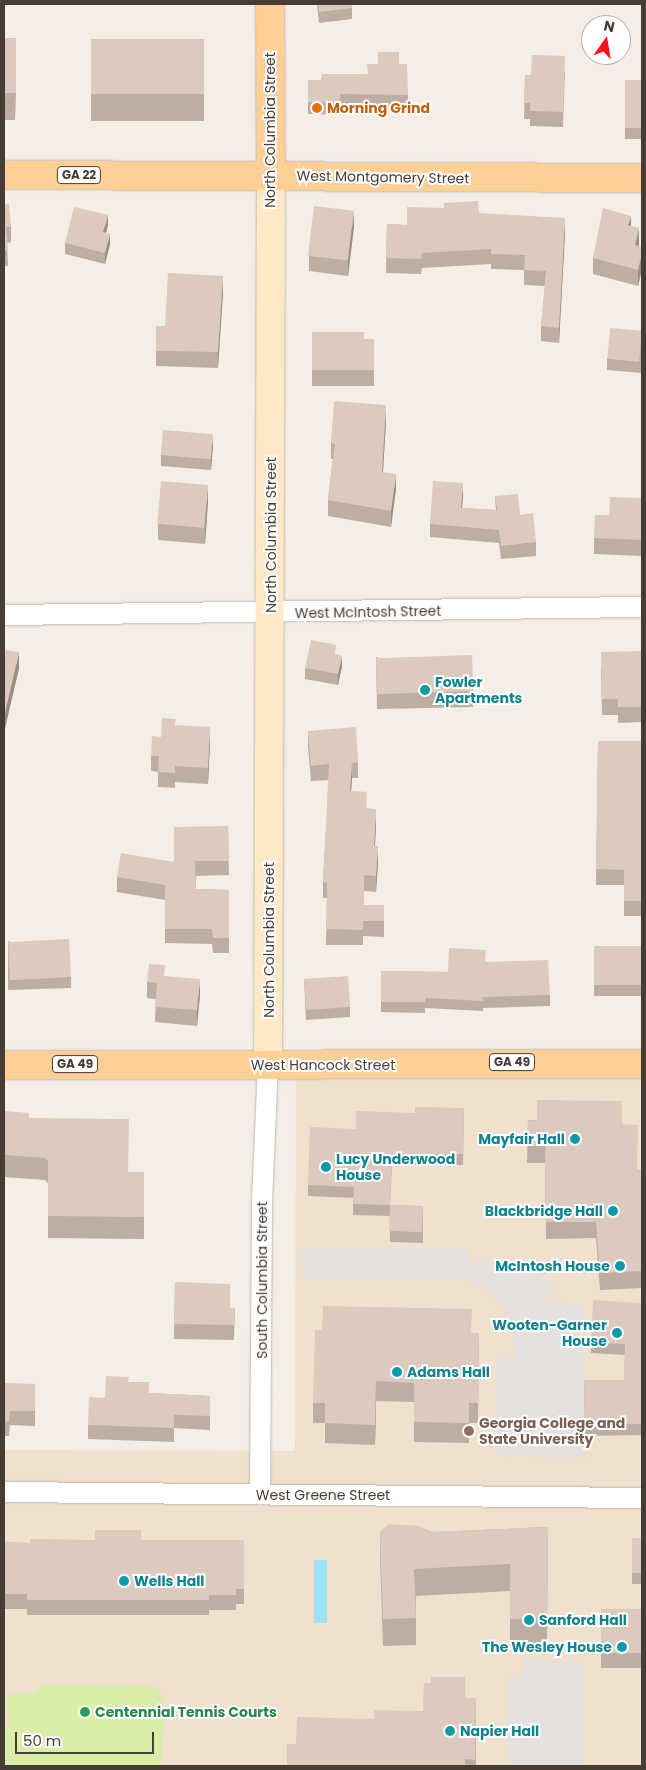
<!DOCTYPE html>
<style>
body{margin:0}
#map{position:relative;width:646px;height:1770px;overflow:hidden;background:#f5eee6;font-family:Poppins,sans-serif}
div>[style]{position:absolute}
.education>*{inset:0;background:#f0e1ce}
.green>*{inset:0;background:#daeeaa}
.parking>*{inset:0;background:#e5e1df}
.water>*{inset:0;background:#9ce2f8;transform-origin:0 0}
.roads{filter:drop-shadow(0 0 1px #c4b7aa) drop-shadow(0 0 1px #c4b7aa)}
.street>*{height:20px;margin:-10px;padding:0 10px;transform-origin:10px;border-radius:10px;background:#fff}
.secondary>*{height:28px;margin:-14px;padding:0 14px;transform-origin:14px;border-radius:14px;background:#ffe8c6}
.primary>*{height:28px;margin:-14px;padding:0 14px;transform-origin:14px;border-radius:14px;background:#ffcf95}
.wall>*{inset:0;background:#bcaea3;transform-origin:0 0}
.shaded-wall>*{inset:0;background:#998d84}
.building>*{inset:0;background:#dbcabd;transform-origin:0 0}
.dots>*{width:14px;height:14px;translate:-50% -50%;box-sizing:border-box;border:2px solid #fff;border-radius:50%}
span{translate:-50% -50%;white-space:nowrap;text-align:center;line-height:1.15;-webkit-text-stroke:4px #fff;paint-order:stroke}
.shield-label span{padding:1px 4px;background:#fff;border:1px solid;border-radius:4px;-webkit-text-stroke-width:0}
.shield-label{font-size:12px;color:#483d34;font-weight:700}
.food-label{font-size:14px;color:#c56008;font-weight:700}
.left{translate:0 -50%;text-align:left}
.street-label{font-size:14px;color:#483d34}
.culture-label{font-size:14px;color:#0d838f;font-weight:700}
.right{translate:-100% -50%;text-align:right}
.education-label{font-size:14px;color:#785e54;font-weight:700}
.leisure-label{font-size:14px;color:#27864d;font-weight:700}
.frame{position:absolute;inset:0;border:5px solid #483d34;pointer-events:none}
.north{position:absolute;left:581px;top:15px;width:50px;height:50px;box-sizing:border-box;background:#fff;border:1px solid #b6b1ae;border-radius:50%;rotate:13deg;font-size:14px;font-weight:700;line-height:20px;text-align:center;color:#483d34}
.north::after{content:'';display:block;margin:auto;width:18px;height:22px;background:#ff1317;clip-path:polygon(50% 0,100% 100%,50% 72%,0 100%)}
.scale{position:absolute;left:15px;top:1732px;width:139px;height:22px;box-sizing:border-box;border:2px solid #483d34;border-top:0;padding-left:6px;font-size:15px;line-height:18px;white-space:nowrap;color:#483d34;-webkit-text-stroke:4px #fff;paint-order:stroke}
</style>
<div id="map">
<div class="education">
<i style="clip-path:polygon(642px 1063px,642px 1766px,4px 1766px,4px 1450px,295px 1451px,296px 1067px)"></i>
</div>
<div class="green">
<i style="clip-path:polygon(42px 1685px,154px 1686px,163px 1696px,162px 1766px,4px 1766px,4px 1728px,9px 1728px,7px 1694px,35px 1694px)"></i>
</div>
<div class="parking">
<i style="clip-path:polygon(302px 1248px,467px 1248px,468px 1259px,515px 1267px,537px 1263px,554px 1289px,542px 1302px,583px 1305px,585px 1457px,496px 1456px,496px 1358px,516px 1357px,513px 1331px,505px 1310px,489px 1291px,466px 1278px,302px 1279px)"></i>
<i style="clip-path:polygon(524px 1658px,584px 1664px,583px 1766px,507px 1766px,509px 1678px,524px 1676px)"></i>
</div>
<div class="water">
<i style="left:314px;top:1560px;width:13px;height:63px"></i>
</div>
<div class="roads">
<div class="street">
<i style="left:4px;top:615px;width:638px;rotate:-0.72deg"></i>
<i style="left:4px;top:1492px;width:638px;rotate:0.54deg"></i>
<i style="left:260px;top:1494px;width:292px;rotate:-89.6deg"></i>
<i style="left:262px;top:1202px;width:137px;rotate:-87.5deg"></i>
</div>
<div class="secondary">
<i style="left:268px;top:1065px;width:890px;rotate:-89.81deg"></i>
</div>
<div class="primary">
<i style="left:270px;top:4px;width:171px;rotate:89.7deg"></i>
<i style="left:4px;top:175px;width:638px;rotate:0.27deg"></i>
<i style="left:4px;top:1065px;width:638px;rotate:-0.09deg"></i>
</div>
</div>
<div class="wall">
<i style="clip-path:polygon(317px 4px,352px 4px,352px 19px,319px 23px)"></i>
<i style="clip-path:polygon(4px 38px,16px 65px,15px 120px,4px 120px)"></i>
<i style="left:91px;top:39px;width:113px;height:82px"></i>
<i style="clip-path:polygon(399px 64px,408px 95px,408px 108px,340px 107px,340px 115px,308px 114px,308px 80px,321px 80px,367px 74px)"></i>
<i style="clip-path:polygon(565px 71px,563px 127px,530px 126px,530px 119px,524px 119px,525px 75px,531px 75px)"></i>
<i style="left:625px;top:80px;width:17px;height:59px"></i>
<i style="clip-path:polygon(4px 204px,11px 227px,11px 242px,7px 243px,8px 266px,4px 266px)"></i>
<i style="clip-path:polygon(479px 213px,565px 233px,559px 343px,541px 341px,541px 326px,545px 286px,524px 285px,524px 270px,491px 269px,491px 264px,422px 268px,421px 274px,386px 273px,387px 224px,407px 225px)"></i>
<i style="clip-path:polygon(108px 225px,106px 233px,110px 244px,105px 264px,65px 254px,65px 243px)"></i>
<i style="clip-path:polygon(354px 226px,348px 276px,309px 271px,309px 256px)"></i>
<i style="clip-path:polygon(631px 226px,639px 244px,639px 246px,642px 247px,642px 269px,638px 286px,593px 274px,593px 258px)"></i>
<i style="clip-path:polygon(223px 292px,218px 368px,156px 366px,156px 351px)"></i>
<i style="clip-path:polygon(642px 331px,642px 373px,607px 370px,607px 359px)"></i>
<i style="clip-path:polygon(312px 332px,364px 339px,374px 339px,374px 386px,312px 386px)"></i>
<i style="clip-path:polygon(386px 421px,383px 472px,396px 489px,391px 527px,328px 516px,328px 500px,333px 459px,331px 459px,331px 443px)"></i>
<i style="clip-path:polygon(213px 445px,211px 470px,161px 466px,161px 455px)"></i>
<i style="clip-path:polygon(463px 496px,462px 508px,496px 510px,495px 496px,520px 515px,536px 542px,536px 556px,501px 559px,499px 543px,430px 537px,430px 524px)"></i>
<i style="clip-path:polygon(642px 498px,642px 556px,594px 554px,594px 538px,609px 515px)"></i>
<i style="clip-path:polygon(208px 501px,205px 544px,158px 540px,158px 524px)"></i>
<i style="clip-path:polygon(4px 650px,19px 668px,5px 728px,4px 728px)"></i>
<i style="clip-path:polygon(642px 651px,642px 722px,618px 723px,618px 715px,602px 715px,601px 668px)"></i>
<i style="clip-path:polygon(336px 655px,342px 666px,338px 685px,305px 679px,305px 668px)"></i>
<i style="clip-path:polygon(376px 657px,473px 691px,473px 707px,377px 709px)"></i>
<i style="clip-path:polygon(176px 725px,210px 742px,208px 784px,175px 782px,175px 788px,158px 787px,158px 772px,151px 771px,151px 756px,161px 737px)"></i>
<i style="clip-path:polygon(308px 731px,358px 762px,358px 778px,352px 778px,351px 791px,367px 808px,376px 824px,375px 846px,378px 862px,376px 892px,364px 891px,364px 905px,384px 905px,384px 937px,363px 936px,363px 945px,326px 945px,327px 898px,323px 898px,323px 882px,329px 780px,311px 781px,308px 747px)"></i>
<i style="clip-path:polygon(598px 741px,642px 741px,642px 916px,624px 916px,624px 885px,596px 885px)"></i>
<i style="clip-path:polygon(228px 826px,229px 875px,196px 876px,196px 889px,229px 890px,229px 953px,213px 953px,212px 944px,165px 943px,165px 900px,117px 892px,117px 877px,174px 862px)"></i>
<i style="clip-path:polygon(8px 941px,71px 977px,71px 988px,8px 990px)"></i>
<i style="left:594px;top:946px;width:48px;height:50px"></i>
<i style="clip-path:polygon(485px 962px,550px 995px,550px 1006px,483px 1008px,483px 1011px,425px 1008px,425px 1013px,381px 1012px,381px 971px,448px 972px)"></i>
<i style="clip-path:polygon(165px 976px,200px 994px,197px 1026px,155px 1022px,156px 999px,147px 998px,147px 982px)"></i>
<i style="clip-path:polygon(304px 979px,350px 1007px,350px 1017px,306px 1020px)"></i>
<i style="clip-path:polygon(464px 1108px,463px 1165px,392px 1165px,390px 1205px,423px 1206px,423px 1243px,390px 1242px,390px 1216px,353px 1215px,353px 1198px,308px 1196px,308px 1185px,356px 1129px,415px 1113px)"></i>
<i style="clip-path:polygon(4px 1111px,29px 1118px,129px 1172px,144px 1172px,144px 1239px,48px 1238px,48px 1183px,45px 1180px,4px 1177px)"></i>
<i style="clip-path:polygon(528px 1120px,622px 1124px,637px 1170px,642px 1170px,642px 1288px,600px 1290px,596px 1238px,546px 1239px,545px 1163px,527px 1163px)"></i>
<i style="clip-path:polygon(175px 1282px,230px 1308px,235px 1308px,234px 1340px,174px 1339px)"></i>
<i style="clip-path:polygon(642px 1303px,642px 1435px,585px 1436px,584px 1380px,624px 1380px,625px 1355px,591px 1353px,591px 1343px)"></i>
<i style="clip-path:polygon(472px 1333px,479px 1333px,478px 1423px,469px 1423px,469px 1443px,414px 1442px,414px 1402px,376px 1401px,375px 1445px,325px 1443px,325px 1423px,313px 1423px,313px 1403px)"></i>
<i style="clip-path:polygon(129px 1382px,149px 1393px,210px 1396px,210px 1430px,174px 1428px,174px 1442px,88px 1439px,88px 1425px,105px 1398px)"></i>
<i style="clip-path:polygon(4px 1383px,35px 1398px,35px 1426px,10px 1425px,9px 1436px,4px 1436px)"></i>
<i style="clip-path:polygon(548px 1527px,547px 1646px,510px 1646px,510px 1591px,416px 1596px,416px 1645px,383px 1646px,380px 1558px,380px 1531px,433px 1532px)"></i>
<i style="left:632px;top:1538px;width:10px;height:46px"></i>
<i style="clip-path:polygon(141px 1540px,244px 1540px,244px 1604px,236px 1604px,236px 1610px,209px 1610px,209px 1615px,27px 1615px,27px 1609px,4px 1609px,4px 1542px,30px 1543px)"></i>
<i style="left:642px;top:1609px;width:59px;height:41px;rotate:90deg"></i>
<i style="clip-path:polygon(465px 1698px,476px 1698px,476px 1766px,287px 1766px,287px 1744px,296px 1744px,374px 1719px,423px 1711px)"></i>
</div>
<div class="shaded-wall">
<i style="clip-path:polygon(16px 38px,16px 65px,15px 120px,15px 93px)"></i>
<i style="clip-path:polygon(354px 211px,354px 226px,348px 276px,348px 260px)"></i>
<i style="clip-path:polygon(108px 215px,108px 225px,103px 243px,103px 232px)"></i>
<i style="clip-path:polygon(631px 216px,631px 231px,628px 225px)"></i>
<i style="clip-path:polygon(565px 218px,565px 233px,559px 343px,559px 328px)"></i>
<i style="clip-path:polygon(639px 228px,639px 244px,635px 260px,635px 245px)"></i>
<i style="clip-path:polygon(110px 234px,110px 244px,105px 264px,105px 253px)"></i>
<i style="clip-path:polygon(642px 253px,642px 269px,638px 286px,638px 270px)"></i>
<i style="clip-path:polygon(223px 276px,223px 292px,218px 368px,218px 352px)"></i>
<i style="clip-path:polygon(386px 405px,386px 421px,382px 488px,382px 472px)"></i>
<i style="clip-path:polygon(213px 434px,213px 445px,211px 470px,211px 459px)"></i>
<i style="clip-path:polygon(396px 474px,396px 489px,391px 527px,391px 511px)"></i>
<i style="clip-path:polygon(463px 483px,463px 496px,461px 521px,461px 508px)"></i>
<i style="clip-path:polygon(208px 485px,208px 501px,205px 544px,205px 528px)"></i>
<i style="clip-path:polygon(19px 652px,19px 668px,5px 728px,5px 713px)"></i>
<i style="clip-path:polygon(342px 656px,342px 666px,338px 685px,338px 674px)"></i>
<i style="clip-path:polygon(210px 727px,210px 742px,208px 784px,208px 768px)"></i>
<i style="clip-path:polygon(352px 763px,352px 778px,350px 807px,350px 791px)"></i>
<i style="clip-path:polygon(376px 809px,376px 824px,374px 861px,374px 846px)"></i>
<i style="clip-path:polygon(378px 846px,378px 862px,376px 892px,376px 876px)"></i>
<i style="clip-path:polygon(200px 979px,200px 994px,197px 1026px,197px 1010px)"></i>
<i style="clip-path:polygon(376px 1381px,376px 1401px,375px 1445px,375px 1425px)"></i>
</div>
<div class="building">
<i style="clip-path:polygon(318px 4px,352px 4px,352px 8px,319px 12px)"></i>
<i style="left:4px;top:38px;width:12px;height:55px"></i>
<i style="left:91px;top:39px;width:113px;height:55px"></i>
<i style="clip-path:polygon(378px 52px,399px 52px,399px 64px,407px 64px,408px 95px,340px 94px,340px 102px,308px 102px,308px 80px,321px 80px,322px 74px,368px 74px,367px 64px,378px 64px)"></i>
<i style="clip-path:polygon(532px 55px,565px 56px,563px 112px,530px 111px,530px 103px,524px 103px,525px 75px,531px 75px)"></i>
<i style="left:625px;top:80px;width:17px;height:48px"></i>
<i style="clip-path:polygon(478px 201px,479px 213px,565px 218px,559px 328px,541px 326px,546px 271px,524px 270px,525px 255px,491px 254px,491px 249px,422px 253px,421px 259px,386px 258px,387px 224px,407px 225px,407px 207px,444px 208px,444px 203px)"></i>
<i style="clip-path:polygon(4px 204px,9px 204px,11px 227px,6px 227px,8px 250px,4px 251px)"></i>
<i style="left:314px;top:206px;width:40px;height:50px;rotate:7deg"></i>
<i style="clip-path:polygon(74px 207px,108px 215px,103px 232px,110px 234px,105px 253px,65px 243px)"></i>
<i style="clip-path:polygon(603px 208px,631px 216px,628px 225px,639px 228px,635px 245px,642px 247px,642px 253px,638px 270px,593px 258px)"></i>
<i style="clip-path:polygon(168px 273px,223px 276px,218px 352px,156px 351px,156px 326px,165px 326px)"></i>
<i style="left:610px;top:328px;width:32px;height:31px;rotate:5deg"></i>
<i style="clip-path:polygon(312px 332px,364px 332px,364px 339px,374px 339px,374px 370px,312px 370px)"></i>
<i style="clip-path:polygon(334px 401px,386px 405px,382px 472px,396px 474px,391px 511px,328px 500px,335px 444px,331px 443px)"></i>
<i style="left:163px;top:430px;width:50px;height:25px;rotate:5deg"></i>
<i style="left:161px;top:481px;width:47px;height:43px;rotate:5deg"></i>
<i style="clip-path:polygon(433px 481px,463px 483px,461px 508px,497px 510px,495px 496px,518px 494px,520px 515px,533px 513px,536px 542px,501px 546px,499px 530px,430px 524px)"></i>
<i style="clip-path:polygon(610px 497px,642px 498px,642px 540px,594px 538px,595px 515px,609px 515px)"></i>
<i style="clip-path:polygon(311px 640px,336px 645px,335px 654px,342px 656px,338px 674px,305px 668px)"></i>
<i style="clip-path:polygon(4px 650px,19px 652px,5px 713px,4px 712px)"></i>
<i style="clip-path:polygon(642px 651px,642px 707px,618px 707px,618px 699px,602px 699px,601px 652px)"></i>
<i style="left:472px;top:655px;width:36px;height:96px;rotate:88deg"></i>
<i style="clip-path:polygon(162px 718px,176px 719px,175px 725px,210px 727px,208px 768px,175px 766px,175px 773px,158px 772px,159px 756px,151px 756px,152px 736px,161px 737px)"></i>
<i style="clip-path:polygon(356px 727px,358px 762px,352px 763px,350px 791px,367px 792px,366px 808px,376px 809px,374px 846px,378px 846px,376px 876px,364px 875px,364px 905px,384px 905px,384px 921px,363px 921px,363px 930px,326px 929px,327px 883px,323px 882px,329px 764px,311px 766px,308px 731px)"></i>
<i style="clip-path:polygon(598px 741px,642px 741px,642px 901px,624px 901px,624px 870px,596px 869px)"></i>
<i style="clip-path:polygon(228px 826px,229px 861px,195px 861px,196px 889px,229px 890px,229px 938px,213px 938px,212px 929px,165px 929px,165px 885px,117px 877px,121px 853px,174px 862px,174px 827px)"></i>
<i style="left:69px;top:939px;width:38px;height:61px;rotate:87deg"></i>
<i style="left:594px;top:946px;width:48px;height:39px"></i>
<i style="clip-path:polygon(449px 948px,486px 950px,485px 962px,548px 960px,550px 995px,483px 997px,483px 1001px,425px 998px,425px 1002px,381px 1002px,381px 971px,448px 972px)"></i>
<i style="clip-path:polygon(149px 964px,165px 965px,164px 976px,200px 979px,197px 1010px,155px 1007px,157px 983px,147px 982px)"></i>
<i style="left:348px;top:976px;width:31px;height:44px;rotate:86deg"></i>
<i style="clip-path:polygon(537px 1100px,622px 1101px,622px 1124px,638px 1125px,637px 1171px,642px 1170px,642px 1271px,600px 1273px,596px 1222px,546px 1222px,545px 1146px,527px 1146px,528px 1120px,537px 1121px)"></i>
<i style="clip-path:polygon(415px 1107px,464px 1108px,463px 1154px,392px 1154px,390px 1205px,353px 1204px,354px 1187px,308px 1185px,310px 1127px,356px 1129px,356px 1111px,415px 1113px)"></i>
<i style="clip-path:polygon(4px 1111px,29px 1113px,29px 1118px,129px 1119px,128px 1172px,144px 1172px,144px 1217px,48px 1216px,48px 1161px,45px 1158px,4px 1155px)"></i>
<i style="left:390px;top:1205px;width:33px;height:26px;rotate:2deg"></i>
<i style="clip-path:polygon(175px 1282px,230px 1284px,230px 1308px,235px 1308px,234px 1325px,174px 1324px)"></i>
<i style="clip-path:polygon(593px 1300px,642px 1303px,642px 1424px,585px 1425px,584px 1380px,624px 1380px,625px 1344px,591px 1343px)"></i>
<i style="clip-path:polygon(323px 1306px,472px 1309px,471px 1333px,479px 1333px,478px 1403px,469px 1403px,469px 1423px,414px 1422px,414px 1383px,376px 1381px,375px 1425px,325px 1423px,325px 1403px,313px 1403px,315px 1330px,322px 1330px)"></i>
<i style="clip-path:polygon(106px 1376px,129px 1377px,128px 1382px,149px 1382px,149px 1393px,210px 1396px,210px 1416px,174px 1415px,174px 1428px,88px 1425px,89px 1397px,105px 1398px)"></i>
<i style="clip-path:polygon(4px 1383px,35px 1384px,35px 1411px,10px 1411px,9px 1422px,4px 1421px)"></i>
<i style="clip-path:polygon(389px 1524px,419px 1526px,433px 1532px,548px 1527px,547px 1619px,510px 1619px,510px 1564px,414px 1569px,416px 1618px,383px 1619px,380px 1531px)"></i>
<i style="clip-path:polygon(95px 1530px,141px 1530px,141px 1540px,244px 1540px,244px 1589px,236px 1589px,236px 1595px,209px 1595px,209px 1600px,27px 1600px,27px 1594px,4px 1594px,4px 1542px,30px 1543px,30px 1539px,95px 1540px)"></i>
<i style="left:632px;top:1538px;width:10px;height:35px"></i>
<i style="left:642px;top:1609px;width:44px;height:41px;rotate:90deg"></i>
<i style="clip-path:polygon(431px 1677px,465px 1677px,465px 1698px,476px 1698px,475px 1760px,465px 1759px,465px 1766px,307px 1766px,307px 1765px,287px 1765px,287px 1744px,296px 1744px,297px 1717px,374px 1719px,374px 1710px,423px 1711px,424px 1683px,431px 1683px)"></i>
</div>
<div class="dots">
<i style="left:317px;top:108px;background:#e8710a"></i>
<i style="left:425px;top:690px;background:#0f9aa8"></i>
<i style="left:575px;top:1139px;background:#0f9aa8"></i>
<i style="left:326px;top:1167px;background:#0f9aa8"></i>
<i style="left:613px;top:1211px;background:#0f9aa8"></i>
<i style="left:620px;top:1266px;background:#0f9aa8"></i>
<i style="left:617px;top:1333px;background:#0f9aa8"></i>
<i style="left:397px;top:1372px;background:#0f9aa8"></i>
<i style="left:469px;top:1431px;background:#8d6e63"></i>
<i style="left:124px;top:1581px;background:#0f9aa8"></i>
<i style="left:529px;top:1620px;background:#0f9aa8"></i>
<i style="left:622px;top:1647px;background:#0f9aa8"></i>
<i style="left:85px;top:1712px;background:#2e9e5b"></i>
<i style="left:450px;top:1731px;background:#0f9aa8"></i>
</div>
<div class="shield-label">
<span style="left:79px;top:175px">GA 22</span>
<span style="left:512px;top:1062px">GA 49</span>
<span style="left:75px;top:1064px">GA 49</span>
</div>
<div class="food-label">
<span class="left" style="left:327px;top:108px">Morning Grind</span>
</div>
<div class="street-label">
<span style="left:270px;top:130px;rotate:-90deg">North Columbia Street</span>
<span style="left:383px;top:177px;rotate:1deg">West Montgomery Street</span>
<span style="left:271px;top:535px;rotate:-90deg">North Columbia Street</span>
<span style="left:368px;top:612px;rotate:-1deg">West McIntosh Street</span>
<span style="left:269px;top:940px;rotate:-90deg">North Columbia Street</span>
<span style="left:323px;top:1065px">West Hancock Street</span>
<span style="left:262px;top:1280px;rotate:-90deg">South Columbia Street</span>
<span style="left:323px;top:1495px">West Greene Street</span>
</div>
<div class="culture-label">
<span class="left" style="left:435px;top:690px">Fowler<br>Apartments</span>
<span class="right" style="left:565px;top:1139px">Mayfair Hall</span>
<span class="left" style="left:336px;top:1167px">Lucy Underwood<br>House</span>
<span class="right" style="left:603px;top:1211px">Blackbridge Hall</span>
<span class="right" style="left:610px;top:1266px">McIntosh House</span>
<span class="right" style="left:607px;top:1333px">Wooten-Garner<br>House</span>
<span class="left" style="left:407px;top:1372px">Adams Hall</span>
<span class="left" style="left:134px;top:1581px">Wells Hall</span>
<span class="left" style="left:539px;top:1620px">Sanford Hall</span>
<span class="right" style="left:612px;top:1647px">The Wesley House</span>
<span class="left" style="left:460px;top:1731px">Napier Hall</span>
</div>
<div class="education-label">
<span class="left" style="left:479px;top:1431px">Georgia College and<br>State University</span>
</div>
<div class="leisure-label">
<span class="left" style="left:95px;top:1712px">Centennial Tennis Courts</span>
</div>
<div class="frame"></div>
<div class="north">N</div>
<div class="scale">50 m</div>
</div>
